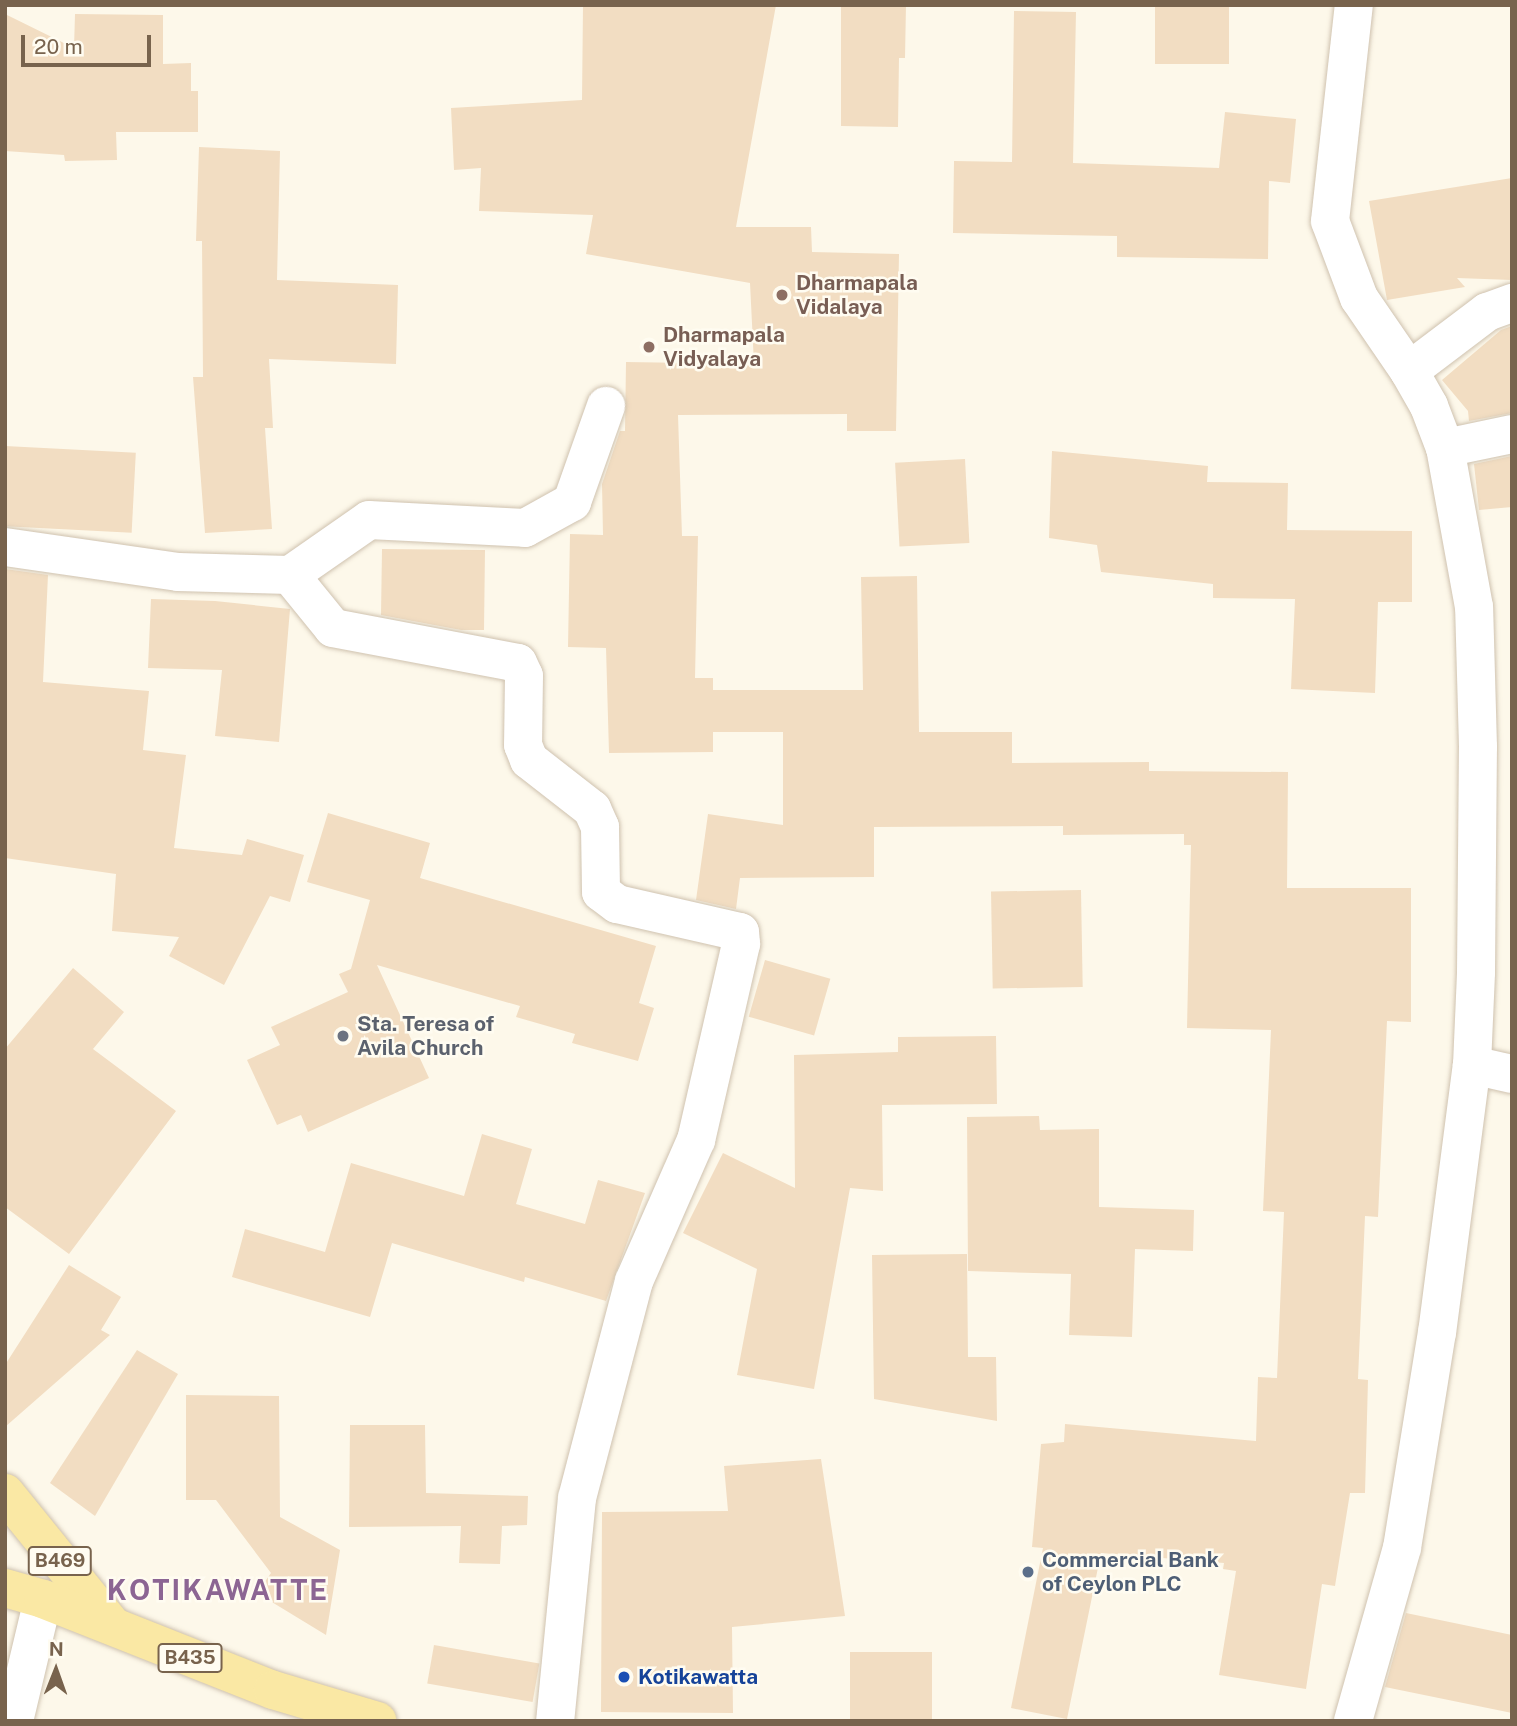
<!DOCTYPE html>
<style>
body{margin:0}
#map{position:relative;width:1517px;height:1726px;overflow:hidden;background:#fdf8ea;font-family:"Public Sans",sans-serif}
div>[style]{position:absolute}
.building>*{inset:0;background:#f2ddc2;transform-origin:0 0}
.roads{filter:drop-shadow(0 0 2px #cfc2af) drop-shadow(0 0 2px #cfc2af)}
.minor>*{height:38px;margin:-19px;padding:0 19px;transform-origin:19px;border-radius:19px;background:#fff}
.primary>*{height:38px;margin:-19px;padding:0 19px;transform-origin:19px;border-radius:19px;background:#fae8a4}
.dots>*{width:19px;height:19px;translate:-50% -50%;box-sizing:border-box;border:4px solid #fffcf1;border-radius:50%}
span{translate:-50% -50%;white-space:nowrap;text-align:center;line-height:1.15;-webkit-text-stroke:5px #fffcf1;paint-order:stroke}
.shield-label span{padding:2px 5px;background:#fffcf1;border:2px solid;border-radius:5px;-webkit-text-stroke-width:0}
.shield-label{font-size:19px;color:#78634d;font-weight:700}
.education-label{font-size:21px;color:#785e54;font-weight:700}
.left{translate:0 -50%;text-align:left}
.worship-label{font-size:21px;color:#5b616d;font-weight:700}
.service-label{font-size:21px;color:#4e5e75;font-weight:700}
.transit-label{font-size:21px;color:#164399;font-weight:700}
.district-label{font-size:28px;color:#8c6593;font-weight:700;letter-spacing:2px}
.frame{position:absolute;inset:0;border:7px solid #78634d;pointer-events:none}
.north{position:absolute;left:21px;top:1635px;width:70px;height:70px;-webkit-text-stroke:5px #fffcf1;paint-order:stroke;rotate:1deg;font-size:19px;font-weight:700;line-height:28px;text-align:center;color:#78634d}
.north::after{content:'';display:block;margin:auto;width:24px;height:32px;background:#78634d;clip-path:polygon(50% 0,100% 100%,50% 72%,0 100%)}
.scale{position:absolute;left:21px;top:35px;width:130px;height:32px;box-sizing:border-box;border:4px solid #78634d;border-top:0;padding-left:9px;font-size:21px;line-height:24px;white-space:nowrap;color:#78634d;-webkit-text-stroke:5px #fffcf1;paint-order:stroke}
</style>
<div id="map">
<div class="building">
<i style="clip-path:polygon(583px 5px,776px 5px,736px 227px,811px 227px,812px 252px,899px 254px,896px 431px,847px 431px,847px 414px,678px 415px,682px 536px,698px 536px,695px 678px,713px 678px,713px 690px,863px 690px,861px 577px,917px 576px,919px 732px,1012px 732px,1012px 763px,1149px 762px,1149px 771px,1288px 772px,1287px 888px,1411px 888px,1411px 1022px,1387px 1021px,1378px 1217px,1365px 1216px,1358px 1379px,1368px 1380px,1365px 1493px,1350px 1493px,1335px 1586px,1322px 1584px,1306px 1689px,1219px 1675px,1236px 1571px,1223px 1569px,1224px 1563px,1101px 1553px,1067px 1719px,1011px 1708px,1043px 1548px,1032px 1547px,1041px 1444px,1064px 1442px,1065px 1424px,1256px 1441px,1258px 1377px,1277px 1378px,1284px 1212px,1263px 1211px,1271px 1030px,1187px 1028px,1191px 845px,1184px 845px,1184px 834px,1063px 835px,1063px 826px,874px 827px,874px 877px,740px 878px,736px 909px,696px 900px,708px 814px,783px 825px,783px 732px,713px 732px,713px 752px,609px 753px,606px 648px,568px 647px,570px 534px,603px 535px,602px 484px,620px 431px,625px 431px,626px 362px,754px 364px,750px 283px,586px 254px,593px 215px,479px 211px,481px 168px,454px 170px,451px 108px,582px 100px)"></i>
<i style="clip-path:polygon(841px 5px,906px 5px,905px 58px,899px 58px,898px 127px,841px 126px)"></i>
<i style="left:1155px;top:5px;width:74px;height:59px"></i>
<i style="clip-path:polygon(1014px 11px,1076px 12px,1073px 163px,1219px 168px,1225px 112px,1296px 119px,1290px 183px,1269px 181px,1268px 259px,1117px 257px,1117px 236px,953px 233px,954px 161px,1012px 162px)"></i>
<i style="clip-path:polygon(5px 14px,74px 48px,75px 14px,163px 15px,163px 64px,191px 63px,191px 91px,198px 91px,198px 132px,116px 132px,117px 160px,65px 161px,64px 155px,5px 151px)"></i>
<i style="clip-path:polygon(199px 147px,280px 151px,277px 280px,398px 285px,396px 364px,269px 359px,273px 428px,265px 428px,272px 529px,205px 533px,193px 377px,203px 377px,202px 241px,196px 241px)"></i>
<i style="clip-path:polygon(1512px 178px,1512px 280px,1457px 278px,1465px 287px,1387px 300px,1369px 201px)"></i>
<i style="clip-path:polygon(1512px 326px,1512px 413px,1469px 421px,1468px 411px,1442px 380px,1501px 330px)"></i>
<i style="left:5px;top:446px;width:131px;height:80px;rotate:3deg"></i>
<i style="clip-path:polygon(1052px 451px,1208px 466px,1207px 482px,1288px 483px,1287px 530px,1412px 531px,1412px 602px,1378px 602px,1375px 693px,1291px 689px,1295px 599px,1213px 598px,1213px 584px,1101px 572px,1097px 545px,1049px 538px)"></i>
<i style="clip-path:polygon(1512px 456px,1512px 507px,1479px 510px,1474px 464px)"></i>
<i style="left:965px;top:459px;width:84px;height:70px;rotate:87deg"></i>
<i style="clip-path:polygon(382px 549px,485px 550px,484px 630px,461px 630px,381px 615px)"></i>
<i style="clip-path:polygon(5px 569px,48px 575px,43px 682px,149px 691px,143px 750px,186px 755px,174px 848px,242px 855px,247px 839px,304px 855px,290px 902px,270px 896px,224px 985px,169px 956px,179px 937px,112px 931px,116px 874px,5px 858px)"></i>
<i style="clip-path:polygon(151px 599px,215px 601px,290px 609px,279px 742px,215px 736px,222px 670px,148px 668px)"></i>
<i style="clip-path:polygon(328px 813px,430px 843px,420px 878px,656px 946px,639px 1003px,654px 1008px,638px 1061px,572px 1043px,575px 1034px,516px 1017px,520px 1006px,377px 965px,429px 1078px,308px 1132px,301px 1115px,277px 1125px,247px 1060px,280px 1045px,271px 1027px,348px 992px,339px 974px,351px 969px,370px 900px,307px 882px)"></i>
<i style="left:1081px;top:890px;width:97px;height:90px;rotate:89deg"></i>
<i style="left:765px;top:960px;width:68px;height:59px;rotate:16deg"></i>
<i style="clip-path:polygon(73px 968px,124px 1012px,93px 1049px,176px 1111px,69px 1254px,5px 1207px,5px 1049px)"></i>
<i style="clip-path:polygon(996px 1036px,997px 1104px,882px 1105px,883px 1191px,850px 1188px,814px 1389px,737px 1375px,757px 1269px,683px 1233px,723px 1153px,795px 1188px,794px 1055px,898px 1052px,898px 1037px)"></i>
<i style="clip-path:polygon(1039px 1116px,1040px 1130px,1099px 1129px,1099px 1207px,1194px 1210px,1193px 1251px,1135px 1249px,1132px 1337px,1069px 1335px,1071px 1274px,968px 1271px,967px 1117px)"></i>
<i style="clip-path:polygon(482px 1134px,532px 1149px,516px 1204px,585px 1224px,598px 1180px,645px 1193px,606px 1301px,525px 1277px,524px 1282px,392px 1243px,370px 1317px,232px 1277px,245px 1229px,325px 1252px,351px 1163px,464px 1196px)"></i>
<i style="clip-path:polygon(967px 1254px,968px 1357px,996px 1357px,997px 1421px,874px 1399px,872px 1255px)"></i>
<i style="clip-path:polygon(69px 1265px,121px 1297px,101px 1330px,110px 1335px,5px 1427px,5px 1365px)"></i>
<i style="clip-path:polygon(137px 1350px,178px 1374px,95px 1516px,50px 1483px)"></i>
<i style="clip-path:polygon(186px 1395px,279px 1396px,280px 1517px,340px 1550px,326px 1635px,257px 1593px,271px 1573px,216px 1500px,186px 1500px)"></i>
<i style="clip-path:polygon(350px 1425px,425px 1425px,426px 1493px,528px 1496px,527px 1525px,502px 1526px,500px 1564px,459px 1563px,461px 1526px,349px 1527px)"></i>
<i style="clip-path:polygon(821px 1459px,845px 1616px,732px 1627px,733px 1713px,601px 1712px,602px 1512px,728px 1511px,724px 1466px)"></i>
<i style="clip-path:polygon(1406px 1613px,1512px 1635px,1512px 1713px,1385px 1687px)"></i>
<i style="left:434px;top:1645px;width:107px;height:39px;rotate:10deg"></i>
<i style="left:850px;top:1652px;width:82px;height:69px"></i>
</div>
<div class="roads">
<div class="minor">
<i style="left:1409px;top:371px;width:98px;rotate:-37.1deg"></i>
<i style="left:1487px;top:312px;width:27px;rotate:-20deg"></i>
<i style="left:1445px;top:448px;width:68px;rotate:-11.8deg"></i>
<i style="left:5px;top:547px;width:175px;rotate:8.2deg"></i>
<i style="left:178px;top:572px;width:112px;rotate:1.5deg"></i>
<i style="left:290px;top:575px;width:68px;rotate:50.9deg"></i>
<i style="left:333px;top:628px;width:188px;rotate:10.7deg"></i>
<i style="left:518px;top:663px;width:14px;rotate:65deg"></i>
<i style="left:524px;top:676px;width:69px;rotate:90.8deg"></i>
<i style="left:523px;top:745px;width:16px;rotate:68deg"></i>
<i style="left:529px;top:760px;width:80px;rotate:37.9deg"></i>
<i style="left:592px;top:809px;width:20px;rotate:66deg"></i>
<i style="left:600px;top:827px;width:65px;rotate:89.1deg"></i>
<i style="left:601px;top:892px;width:20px;rotate:37deg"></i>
<i style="left:617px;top:904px;width:126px;rotate:12.8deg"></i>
<i style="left:740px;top:932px;width:12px;rotate:85deg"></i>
<i style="left:741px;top:944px;width:201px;rotate:102.9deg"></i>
<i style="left:696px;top:1140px;width:154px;rotate:113.7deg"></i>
<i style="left:634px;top:1281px;width:224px;rotate:104.7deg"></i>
<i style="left:577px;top:1498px;width:224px;rotate:95.6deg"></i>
<i style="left:290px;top:575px;width:96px;rotate:-34.8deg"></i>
<i style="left:369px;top:520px;width:156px;rotate:2.9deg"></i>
<i style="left:525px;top:528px;width:54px;rotate:-29deg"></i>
<i style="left:572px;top:502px;width:102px;rotate:-70.5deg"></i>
<i style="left:1472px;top:1065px;width:41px;rotate:12.7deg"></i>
<i style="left:14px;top:1721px;width:125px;rotate:-76.6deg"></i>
<i style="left:1353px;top:1721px;width:180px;rotate:-74.2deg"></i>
<i style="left:1402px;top:1548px;width:218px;rotate:-80.8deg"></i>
<i style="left:1437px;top:1333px;width:270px;rotate:-82.6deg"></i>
<i style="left:1472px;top:1065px;width:93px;rotate:-87.5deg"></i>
<i style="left:1476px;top:972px;width:225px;rotate:-89.5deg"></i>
<i style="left:1478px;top:747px;width:140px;rotate:-91.6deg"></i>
<i style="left:1474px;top:607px;width:162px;rotate:-100.3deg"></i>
<i style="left:1445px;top:448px;width:45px;rotate:-110.9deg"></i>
<i style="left:1429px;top:406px;width:40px;rotate:-119.7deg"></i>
<i style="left:1409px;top:371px;width:88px;rotate:-124.4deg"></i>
<i style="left:1359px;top:298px;width:82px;rotate:-110.6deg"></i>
<i style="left:1330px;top:221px;width:217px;rotate:-83.7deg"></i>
</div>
<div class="primary">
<i style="left:5px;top:1493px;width:170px;rotate:51deg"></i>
<i style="left:5px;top:1588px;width:40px;rotate:16deg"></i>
<i style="left:43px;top:1599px;width:247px;rotate:21.6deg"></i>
<i style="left:273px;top:1690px;width:109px;rotate:16.6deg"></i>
</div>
</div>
<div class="dots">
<i style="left:782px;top:295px;background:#8d6e63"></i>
<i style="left:649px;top:347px;background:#8d6e63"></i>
<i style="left:343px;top:1036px;background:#6b7280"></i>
<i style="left:1028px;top:1572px;background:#5c6f8a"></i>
<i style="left:624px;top:1677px;background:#1a4fb4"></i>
</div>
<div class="shield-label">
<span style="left:60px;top:1561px">B469</span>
<span style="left:190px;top:1658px">B435</span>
</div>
<div class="education-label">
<span class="left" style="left:796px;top:295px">Dharmapala<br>Vidalaya</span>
<span class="left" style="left:663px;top:347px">Dharmapala<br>Vidyalaya</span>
</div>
<div class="worship-label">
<span class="left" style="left:357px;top:1036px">Sta. Teresa of<br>Avila Church</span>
</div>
<div class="service-label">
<span class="left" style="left:1042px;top:1572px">Commercial Bank<br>of Ceylon PLC</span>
</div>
<div class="transit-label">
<span class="left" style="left:638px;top:1677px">Kotikawatta</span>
</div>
<div class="district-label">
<span style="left:218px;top:1590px">KOTIKAWATTE</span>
</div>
<div class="frame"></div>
<div class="north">N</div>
<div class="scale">20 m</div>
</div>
